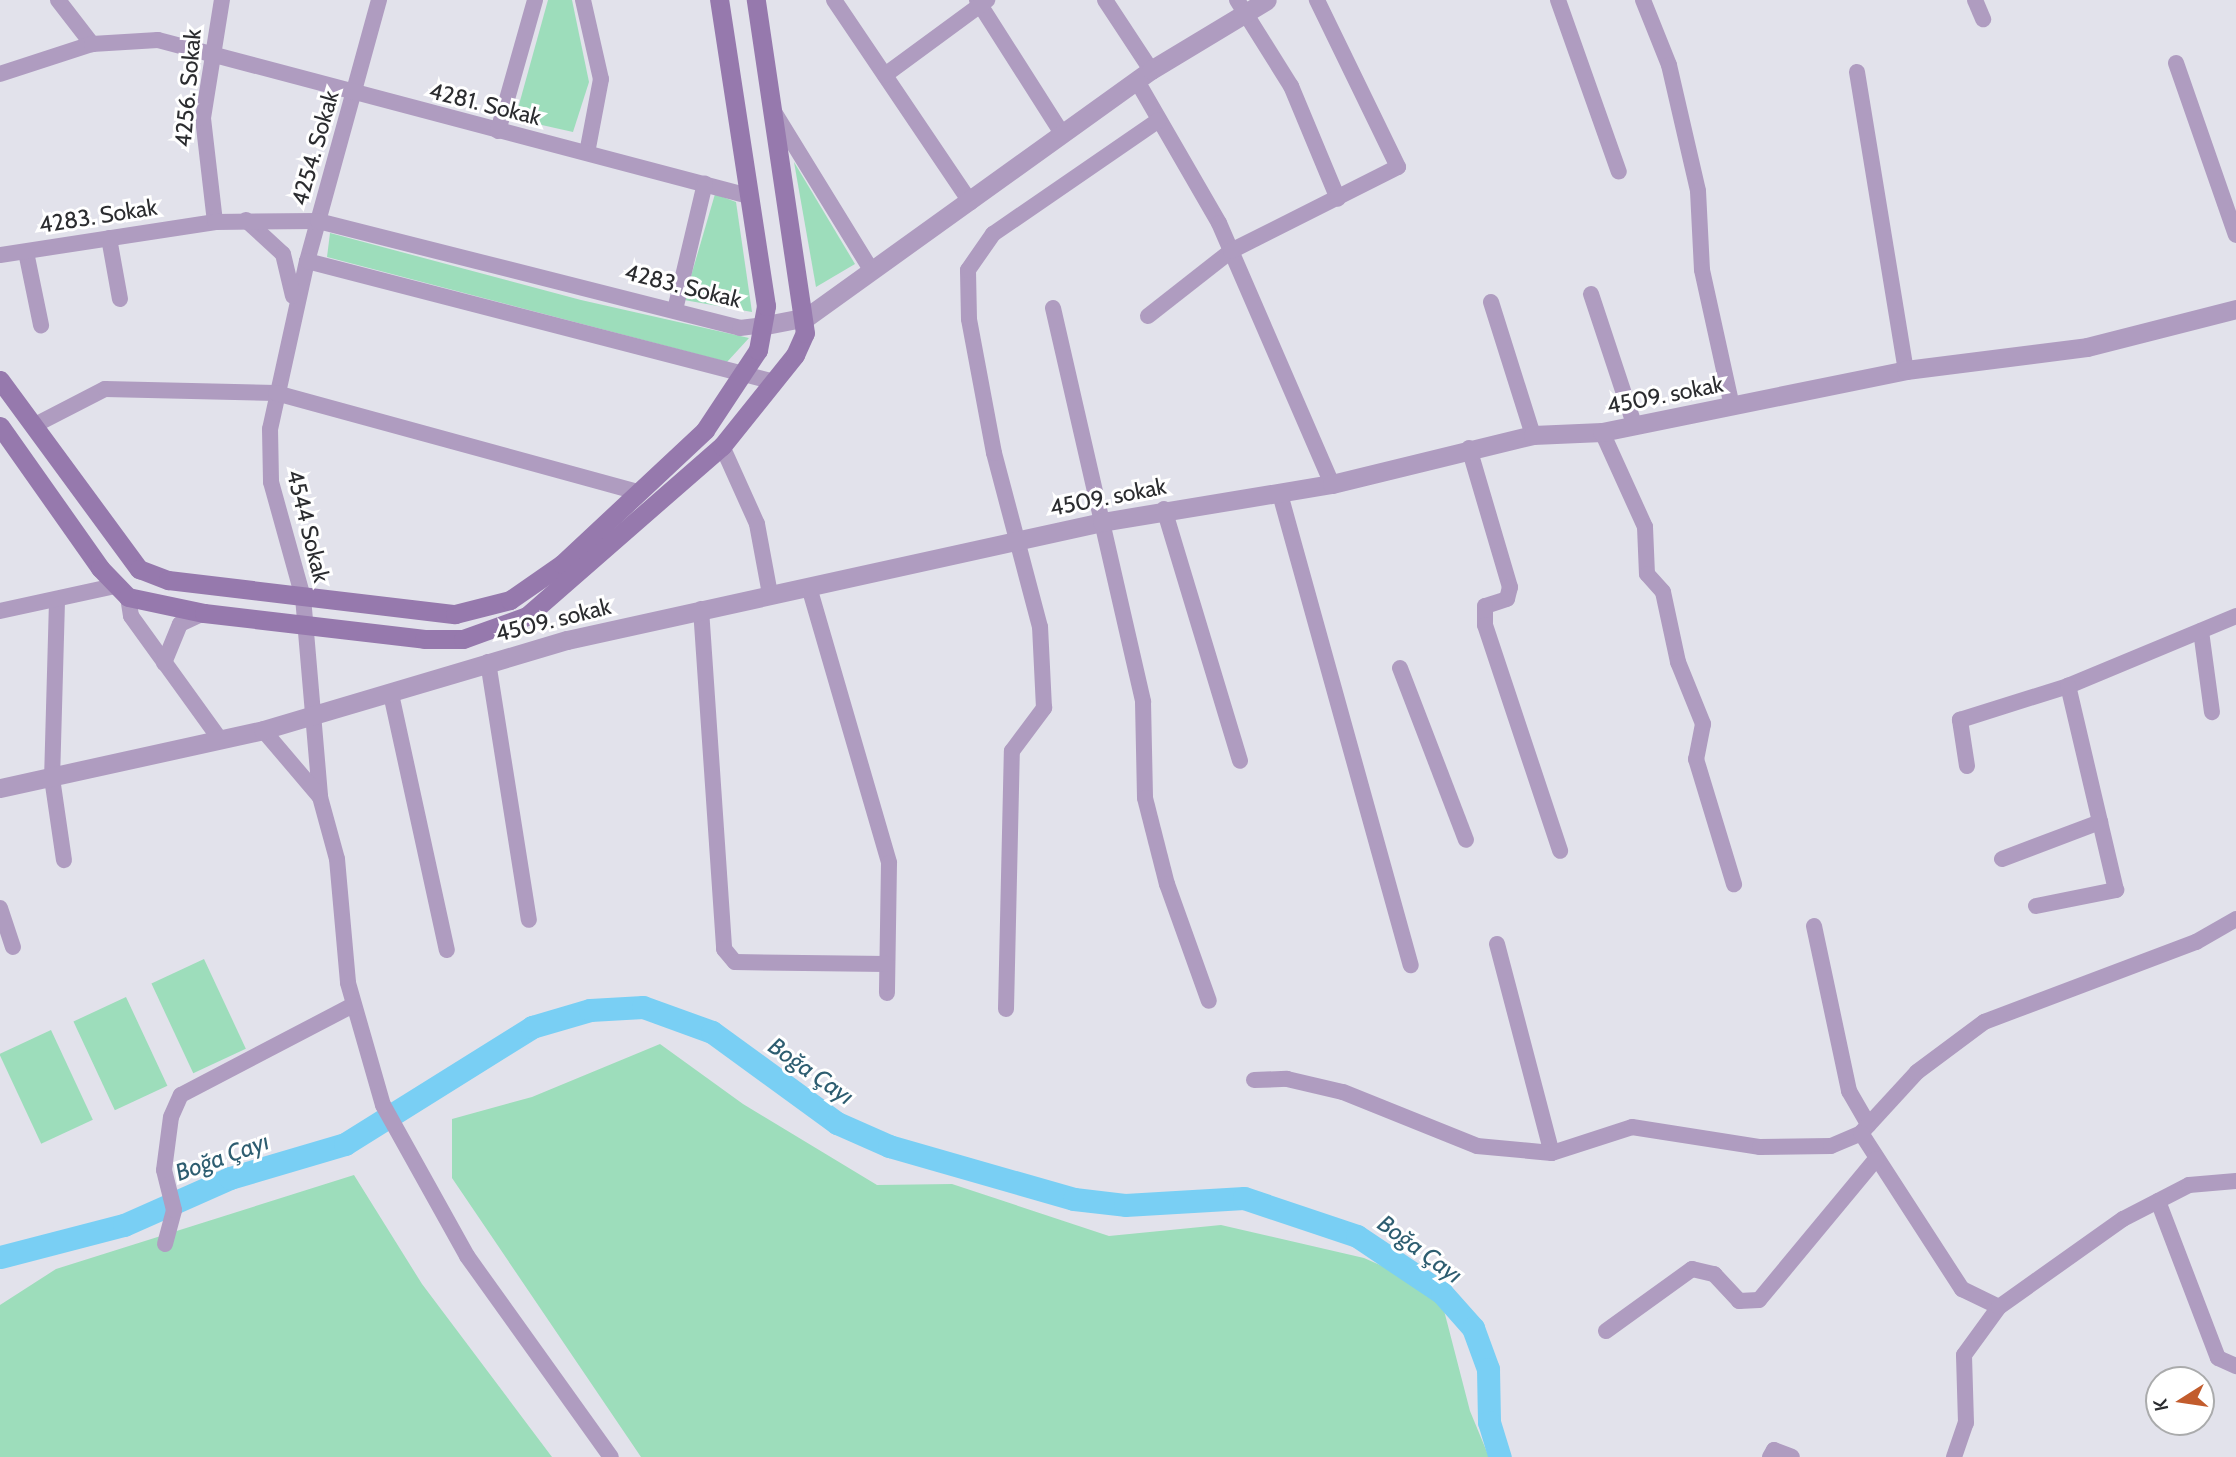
<!DOCTYPE html>
<meta charset="utf-8">
<style>
body{margin:0}
#map{position:relative;width:2236px;height:1457px;overflow:hidden;background:#e2e2eb;font-family:Cabin,sans-serif}
div>[style]{position:absolute}
.green>*{inset:0;background:#9dddbb;transform-origin:0 0}
.river>*{height:23px;margin:-11.5px;padding:0 11.5px;transform-origin:11.5px;border-radius:11.5px;background:#79cff4}
.minor>*{height:16px;margin:-8px;padding:0 8px;transform-origin:8px;border-radius:8px;background:#af9cc0}
.tertiary>*{height:19px;margin:-9.5px;padding:0 9.5px;transform-origin:9.5px;border-radius:9.5px;background:#af9cc0}
.secondary>*{height:19px;margin:-9.5px;padding:0 9.5px;transform-origin:9.5px;border-radius:9.5px;background:#9679ad}
span{translate:-50% -50%;white-space:nowrap;text-align:center;line-height:1.15;-webkit-text-stroke:6px #fff;paint-order:stroke}
.street-label{font-size:23px;color:#2b2c2f}
.water-label{font-size:24px;color:#2d5d70;font-style:italic}
.north{position:absolute;left:2145px;top:1366px;width:70px;height:70px;box-sizing:border-box;background:#fff;border:2px solid #aaabac;border-radius:50%;rotate:258deg;font-size:19px;font-weight:700;line-height:28px;text-align:center;color:#2b2c2f}
.north::after{content:'';display:block;margin:auto;width:24px;height:32px;background:#c25c2d;clip-path:polygon(50% 0,100% 100%,50% 72%,0 100%)}
</style>
<div id="map">
<div class="green">
<i style="clip-path:polygon(548px 0,572px 0,589px 82px,573px 132px,515px 119px)"></i>
<i style="clip-path:polygon(794px 162px,855px 264px,816px 287px)"></i>
<i style="clip-path:polygon(715px 194px,736px 202px,752px 312px,684px 300px)"></i>
<i style="clip-path:polygon(330px 233px,581px 300px,749px 338px,727px 362px,327px 257px)"></i>
<i style="left:204px;top:959px;width:99px;height:58px;rotate:65deg"></i>
<i style="left:126px;top:997px;width:98px;height:58px;rotate:65deg"></i>
<i style="left:51px;top:1030px;width:99px;height:57px;rotate:65deg"></i>
<i style="clip-path:polygon(660px 1044px,743px 1104px,877px 1185px,952px 1184px,1109px 1236px,1221px 1225px,1364px 1258px,1439px 1291px,1470px 1411px,1489px 1457px,641px 1457px,452px 1178px,452px 1119px,532px 1097px)"></i>
<i style="clip-path:polygon(354px 1175px,422px 1284px,552px 1457px,0 1457px,0 1305px,56px 1269px)"></i>
</div>
<div class="river">
<i style="left:0;top:1257px;width:128px;rotate:-14.5deg"></i>
<i style="left:124px;top:1225px;width:116px;rotate:-23.9deg"></i>
<i style="left:230px;top:1178px;width:120px;rotate:-16.5deg"></i>
<i style="left:345px;top:1144px;width:221px;rotate:-32deg"></i>
<i style="left:532px;top:1027px;width:60px;rotate:-16.3deg"></i>
<i style="left:590px;top:1010px;width:53px;rotate:-3.2deg"></i>
<i style="left:643px;top:1007px;width:73px;rotate:19.9deg"></i>
<i style="left:712px;top:1032px;width:155px;rotate:36.1deg"></i>
<i style="left:837px;top:1123px;width:57px;rotate:23.9deg"></i>
<i style="left:889px;top:1146px;width:192px;rotate:16deg"></i>
<i style="left:1074px;top:1199px;width:51px;rotate:6.7deg"></i>
<i style="left:1125px;top:1205px;width:119px;rotate:-3.4deg"></i>
<i style="left:1244px;top:1198px;width:119px;rotate:18.6deg"></i>
<i style="left:1357px;top:1236px;width:102px;rotate:33.8deg"></i>
<i style="left:1442px;top:1293px;width:47px;rotate:48.5deg"></i>
<i style="left:1473px;top:1328px;width:44px;rotate:69.9deg"></i>
<i style="left:1488px;top:1369px;width:53px;rotate:88.9deg"></i>
<i style="left:1489px;top:1422px;width:37px;rotate:73deg"></i>
</div>
<div class="minor">
<i style="left:58px;top:0;width:56px;rotate:52.3deg"></i>
<i style="left:379px;top:0;width:271px;rotate:105.4deg"></i>
<i style="left:307px;top:261px;width:172px;rotate:102.4deg"></i>
<i style="left:270px;top:429px;width:53px;rotate:88.9deg"></i>
<i style="left:271px;top:482px;width:119px;rotate:74.5deg"></i>
<i style="left:303px;top:597px;width:201px;rotate:85.1deg"></i>
<i style="left:320px;top:797px;width:64px;rotate:74.7deg"></i>
<i style="left:337px;top:859px;width:124px;rotate:84.9deg"></i>
<i style="left:348px;top:983px;width:127px;rotate:74deg"></i>
<i style="left:383px;top:1105px;width:173px;rotate:60.9deg"></i>
<i style="left:467px;top:1256px;width:247px;rotate:54.4deg"></i>
<i style="left:583px;top:0;width:81px;rotate:77.2deg"></i>
<i style="left:601px;top:79px;width:75px;rotate:100.7deg"></i>
<i style="left:834px;top:0;width:244px;rotate:56deg"></i>
<i style="left:977px;top:0;width:160px;rotate:57.5deg"></i>
<i style="left:1105px;top:0;width:84px;rotate:56.7deg"></i>
<i style="left:1237px;top:0;width:102px;rotate:57.9deg"></i>
<i style="left:1291px;top:86px;width:122px;rotate:67.4deg"></i>
<i style="left:1558px;top:0;width:182px;rotate:70.5deg"></i>
<i style="left:1643px;top:0;width:70px;rotate:68.2deg"></i>
<i style="left:1669px;top:65px;width:129px;rotate:77deg"></i>
<i style="left:1698px;top:191px;width:79px;rotate:87.1deg"></i>
<i style="left:1702px;top:270px;width:140px;rotate:77.6deg"></i>
<i style="left:1975px;top:0;width:21px;rotate:67deg"></i>
<i style="left:2176px;top:63px;width:182px;rotate:70.8deg"></i>
<i style="left:1857px;top:72px;width:302px;rotate:80.7deg"></i>
<i style="left:0;top:74px;width:97px;rotate:-18.1deg"></i>
<i style="left:92px;top:44px;width:66px;rotate:-3.5deg"></i>
<i style="left:158px;top:40px;width:611px;rotate:14.79deg"></i>
<i style="left:885px;top:75px;width:127px;rotate:-36.3deg"></i>
<i style="left:1137px;top:81px;width:164px;rotate:60deg"></i>
<i style="left:1219px;top:223px;width:284px;rotate:66.6deg"></i>
<i style="left:774px;top:112px;width:187px;rotate:58.4deg"></i>
<i style="left:498px;top:131px;width:136px;rotate:-74.2deg"></i>
<i style="left:246px;top:220px;width:50px;rotate:42.6deg"></i>
<i style="left:283px;top:254px;width:43px;rotate:76.6deg"></i>
<i style="left:215px;top:222px;width:105px;rotate:-96.6deg"></i>
<i style="left:203px;top:118px;width:120px;rotate:-80.9deg"></i>
<i style="left:109px;top:238px;width:62px;rotate:79.8deg"></i>
<i style="left:26px;top:252px;width:75px;rotate:78.4deg"></i>
<i style="left:0;top:255px;width:218px;rotate:-8.7deg"></i>
<i style="left:215px;top:222px;width:103px;rotate:-0.6deg"></i>
<i style="left:318px;top:221px;width:435px;rotate:14.2deg"></i>
<i style="left:740px;top:328px;width:26px;rotate:-7deg"></i>
<i style="left:307px;top:261px;width:482px;rotate:14.5deg"></i>
<i style="left:1591px;top:294px;width:137px;rotate:71.7deg"></i>
<i style="left:1491px;top:302px;width:139px;rotate:72.5deg"></i>
<i style="left:1053px;top:308px;width:404px;rotate:77.1deg"></i>
<i style="left:1143px;top:702px;width:96px;rotate:88.8deg"></i>
<i style="left:1145px;top:798px;width:89px;rotate:75.7deg"></i>
<i style="left:1167px;top:884px;width:124px;rotate:70.3deg"></i>
<i style="left:675px;top:310px;width:130px;rotate:-76.7deg"></i>
<i style="left:1148px;top:316px;width:105px;rotate:-38.1deg"></i>
<i style="left:1231px;top:251px;width:187px;rotate:-26.7deg"></i>
<i style="left:1398px;top:167px;width:186px;rotate:-115.9deg"></i>
<i style="left:33px;top:426px;width:81px;rotate:-27.2deg"></i>
<i style="left:105px;top:389px;width:171px;rotate:1.3deg"></i>
<i style="left:276px;top:393px;width:374px;rotate:15.3deg"></i>
<i style="left:1602px;top:432px;width:104px;rotate:65.6deg"></i>
<i style="left:1645px;top:527px;width:47px;rotate:87.6deg"></i>
<i style="left:1647px;top:574px;width:24px;rotate:48deg"></i>
<i style="left:1663px;top:592px;width:72px;rotate:77.9deg"></i>
<i style="left:1678px;top:662px;width:67px;rotate:68deg"></i>
<i style="left:1703px;top:724px;width:36px;rotate:101deg"></i>
<i style="left:1696px;top:759px;width:131px;rotate:73.1deg"></i>
<i style="left:722px;top:446px;width:85px;rotate:65.8deg"></i>
<i style="left:757px;top:524px;width:71px;rotate:79.5deg"></i>
<i style="left:1469px;top:448px;width:145px;rotate:73.6deg"></i>
<i style="left:1510px;top:587px;width:12px;rotate:104deg"></i>
<i style="left:1507px;top:599px;width:23px;rotate:162deg"></i>
<i style="left:1485px;top:606px;width:19px;rotate:90deg"></i>
<i style="left:1485px;top:625px;width:238px;rotate:71.6deg"></i>
<i style="left:1280px;top:494px;width:489px;rotate:74.5deg"></i>
<i style="left:1164px;top:509px;width:263px;rotate:73.2deg"></i>
<i style="left:809px;top:587px;width:287px;rotate:73.8deg"></i>
<i style="left:889px;top:863px;width:130px;rotate:90.9deg"></i>
<i style="left:128px;top:597px;width:19px;rotate:81deg"></i>
<i style="left:131px;top:616px;width:154px;rotate:54.2deg"></i>
<i style="left:57px;top:601px;width:177px;rotate:91.6deg"></i>
<i style="left:52px;top:778px;width:83px;rotate:81.7deg"></i>
<i style="left:701px;top:609px;width:341px;rotate:86.1deg"></i>
<i style="left:724px;top:949px;width:17px;rotate:50deg"></i>
<i style="left:735px;top:962px;width:152px;rotate:0.8deg"></i>
<i style="left:0;top:611px;width:118px;rotate:-12.3deg"></i>
<i style="left:2201px;top:631px;width:82px;rotate:82.3deg"></i>
<i style="left:488px;top:662px;width:261px;rotate:81deg"></i>
<i style="left:164px;top:663px;width:42px;rotate:-67.7deg"></i>
<i style="left:180px;top:624px;width:26px;rotate:-25deg"></i>
<i style="left:1400px;top:668px;width:184px;rotate:69deg"></i>
<i style="left:391px;top:694px;width:262px;rotate:77.7deg"></i>
<i style="left:263px;top:730px;width:88px;rotate:49.6deg"></i>
<i style="left:1967px;top:766px;width:47px;rotate:-98.7deg"></i>
<i style="left:1960px;top:720px;width:113px;rotate:-17.5deg"></i>
<i style="left:2068px;top:686px;width:182px;rotate:-22.6deg"></i>
<i style="left:2002px;top:859px;width:105px;rotate:-20.7deg"></i>
<i style="left:2036px;top:906px;width:82px;rotate:-11.3deg"></i>
<i style="left:2116px;top:890px;width:210px;rotate:-103.2deg"></i>
<i style="left:0;top:908px;width:41px;rotate:71.6deg"></i>
<i style="left:1814px;top:926px;width:169px;rotate:78deg"></i>
<i style="left:1849px;top:1091px;width:39px;rotate:60deg"></i>
<i style="left:1497px;top:944px;width:216px;rotate:75.3deg"></i>
<i style="left:1006px;top:1009px;width:258px;rotate:-88.7deg"></i>
<i style="left:1012px;top:751px;width:54px;rotate:-53.3deg"></i>
<i style="left:1044px;top:708px;width:81px;rotate:-92.8deg"></i>
<i style="left:1040px;top:627px;width:180px;rotate:-104.8deg"></i>
<i style="left:994px;top:453px;width:136px;rotate:-100.6deg"></i>
<i style="left:969px;top:319px;width:49px;rotate:-91.2deg"></i>
<i style="left:968px;top:270px;width:44px;rotate:-55.2deg"></i>
<i style="left:993px;top:234px;width:201px;rotate:-34.5deg"></i>
<i style="left:1254px;top:1080px;width:33px;rotate:-2deg"></i>
<i style="left:1287px;top:1079px;width:57px;rotate:13.1deg"></i>
<i style="left:1343px;top:1092px;width:144px;rotate:21.9deg"></i>
<i style="left:1477px;top:1146px;width:75px;rotate:5.3deg"></i>
<i style="left:1552px;top:1153px;width:84px;rotate:-18deg"></i>
<i style="left:1632px;top:1127px;width:130px;rotate:8.9deg"></i>
<i style="left:1760px;top:1147px;width:71px;rotate:-0.8deg"></i>
<i style="left:1831px;top:1146px;width:33px;rotate:-23deg"></i>
<i style="left:1861px;top:1133px;width:83px;rotate:-47.4deg"></i>
<i style="left:1917px;top:1072px;width:84px;rotate:-36.7deg"></i>
<i style="left:1984px;top:1022px;width:227px;rotate:-20.7deg"></i>
<i style="left:2196px;top:942px;width:46px;rotate:-29.9deg"></i>
<i style="left:1861px;top:1133px;width:186px;rotate:57.1deg"></i>
<i style="left:1962px;top:1289px;width:41px;rotate:25.9deg"></i>
<i style="left:2158px;top:1201px;width:168px;rotate:69.1deg"></i>
<i style="left:2218px;top:1358px;width:20px;rotate:24deg"></i>
<i style="left:165px;top:1244px;width:35px;rotate:-75deg"></i>
<i style="left:174px;top:1210px;width:41px;rotate:-104deg"></i>
<i style="left:164px;top:1170px;width:53px;rotate:-82.5deg"></i>
<i style="left:171px;top:1117px;width:24px;rotate:-66deg"></i>
<i style="left:181px;top:1095px;width:194px;rotate:-27.6deg"></i>
<i style="left:1606px;top:1331px;width:106px;rotate:-35.8deg"></i>
<i style="left:1692px;top:1269px;width:23px;rotate:13deg"></i>
<i style="left:1714px;top:1274px;width:37px;rotate:47deg"></i>
<i style="left:1739px;top:1301px;width:20px;rotate:-3deg"></i>
<i style="left:1759px;top:1300px;width:183px;rotate:-50.3deg"></i>
<i style="left:1770px;top:1457px;width:8px;rotate:-60deg"></i>
<i style="left:1774px;top:1450px;width:19px;rotate:21deg"></i>
<i style="left:1954px;top:1457px;width:36px;rotate:-71deg"></i>
<i style="left:1966px;top:1423px;width:68px;rotate:-91.7deg"></i>
<i style="left:1964px;top:1355px;width:59px;rotate:-53.9deg"></i>
<i style="left:1999px;top:1307px;width:152px;rotate:-35.4deg"></i>
<i style="left:2123px;top:1219px;width:74px;rotate:-27.3deg"></i>
<i style="left:2189px;top:1185px;width:47px;rotate:-4.9deg"></i>
</div>
<div class="tertiary">
<i style="left:766px;top:325px;width:42px;rotate:-11deg"></i>
<i style="left:807px;top:317px;width:423px;rotate:-35.7deg"></i>
<i style="left:1151px;top:70px;width:135px;rotate:-31.1deg"></i>
<i style="left:0;top:788px;width:269px;rotate:-12.4deg"></i>
<i style="left:263px;top:730px;width:317px;rotate:-16.5deg"></i>
<i style="left:567px;top:640px;width:548px;rotate:-12.44deg"></i>
<i style="left:1102px;top:522px;width:233px;rotate:-9.4deg"></i>
<i style="left:1332px;top:484px;width:207px;rotate:-13.7deg"></i>
<i style="left:1533px;top:435px;width:69px;rotate:-2.5deg"></i>
<i style="left:1602px;top:432px;width:310px;rotate:-11.5deg"></i>
<i style="left:1906px;top:370px;width:182px;rotate:-7.2deg"></i>
<i style="left:2087px;top:347px;width:154px;rotate:-14.3deg"></i>
</div>
<div class="secondary">
<i style="left:0;top:380px;width:235px;rotate:53.7deg"></i>
<i style="left:139px;top:569px;width:31px;rotate:21deg"></i>
<i style="left:168px;top:580px;width:289px;rotate:6.8deg"></i>
<i style="left:455px;top:614px;width:57px;rotate:-14.3deg"></i>
<i style="left:510px;top:600px;width:63px;rotate:-34.7deg"></i>
<i style="left:562px;top:564px;width:196px;rotate:-43.1deg"></i>
<i style="left:705px;top:430px;width:96px;rotate:-56.5deg"></i>
<i style="left:758px;top:350px;width:45px;rotate:-79.7deg"></i>
<i style="left:766px;top:306px;width:310px;rotate:-98.7deg"></i>
<i style="left:0;top:426px;width:174px;rotate:54.8deg"></i>
<i style="left:100px;top:568px;width:40px;rotate:46deg"></i>
<i style="left:128px;top:597px;width:78px;rotate:11.9deg"></i>
<i style="left:204px;top:613px;width:222px;rotate:6.7deg"></i>
<i style="left:424px;top:639px;width:39px"></i>
<i style="left:463px;top:639px;width:68px;rotate:-19.8deg"></i>
<i style="left:527px;top:616px;width:259px;rotate:-41.1deg"></i>
<i style="left:722px;top:446px;width:117px;rotate:-51.3deg"></i>
<i style="left:795px;top:355px;width:24px;rotate:-66deg"></i>
<i style="left:805px;top:333px;width:337px;rotate:-98.4deg"></i>
</div>
<div class="street-label">
<span style="left:188px;top:88px;rotate:-85deg">4256. Sokak</span>
<span style="left:485px;top:104px;rotate:14deg">4281. Sokak</span>
<span style="left:315px;top:148px;rotate:-74deg">4254. Sokak</span>
<span style="left:98px;top:216px;rotate:-9deg">4283. Sokak</span>
<span style="left:683px;top:286px;rotate:14deg">4283. Sokak</span>
<span style="left:1665px;top:395px;rotate:-11deg">4509. sokak</span>
<span style="left:1108px;top:497px;rotate:-11deg">4509. sokak</span>
<span style="left:308px;top:526px;rotate:76deg">4544 Sokak</span>
<span style="left:553px;top:620px;rotate:-14deg">4509. sokak</span>
</div>
<div class="water-label">
<span style="left:811px;top:1071px;rotate:35deg">Boğa Çayı</span>
<span style="left:222px;top:1157px;rotate:-20deg">Boğa Çayı</span>
<span style="left:1420px;top:1249px;rotate:36deg">Boğa Çayı</span>
</div>
<div class="north">K</div>
</div>
